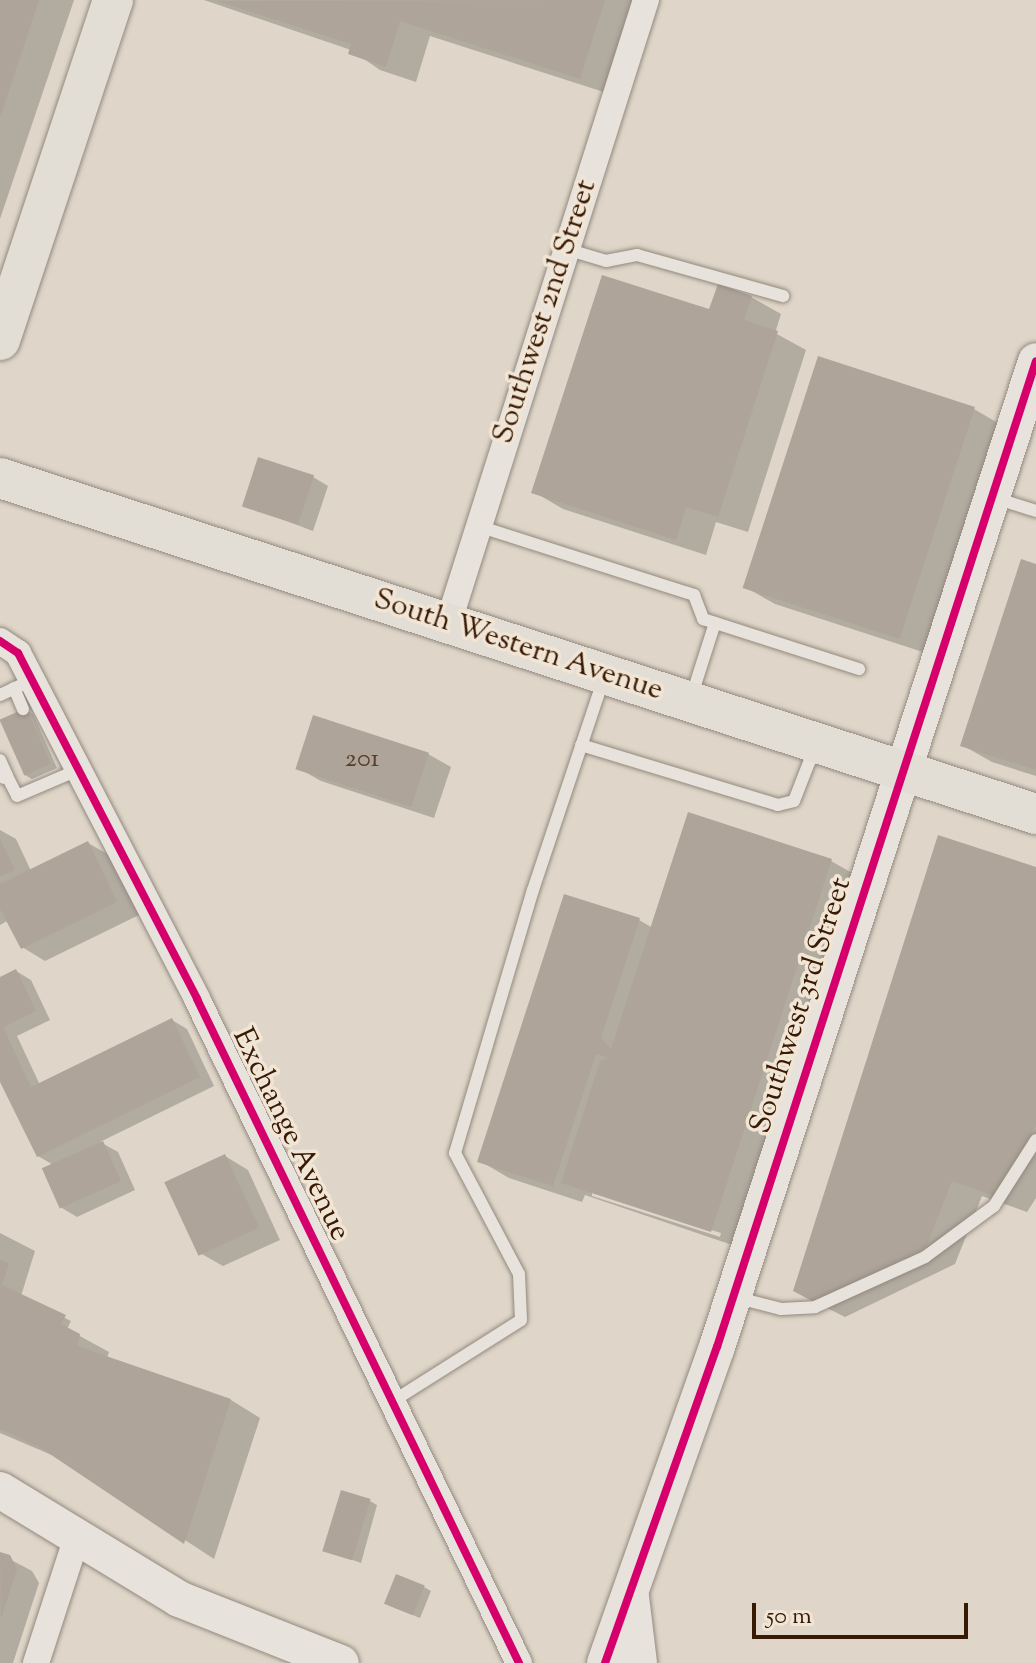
<!DOCTYPE html>
<style>
body{margin:0}
#map{position:relative;width:1036px;height:1663px;overflow:hidden;background:#dfd6c9;font-family:"Sorts Mill Goudy",serif}
div>[style]{position:absolute}
.shadow>*{inset:0;background:#0003}
.building>*{inset:0;background:#aea49a;transform-origin:0 0}
.roads{filter:drop-shadow(0 0 2px #93897f) drop-shadow(0 0 2px #93897f)}
.lane>*{height:12px;margin:-6px;padding:0 6px;transform-origin:6px;border-radius:6px;background:#e7e2db}
.street>*{height:26px;margin:-13px;padding:0 13px;transform-origin:13px;border-radius:13px;background:#e7e2db}
.secondary>*{height:36px;margin:-18px;padding:0 18px;transform-origin:18px;border-radius:18px;background:#e7e2db}
.primary>*{height:40px;margin:-20px;padding:0 20px;transform-origin:20px;border-radius:20px;background:#e2ddd5}
.cycleway>*{height:8px;margin:-4px;padding:0 4px;transform-origin:4px;border-radius:4px;background:#d6006c}
span{translate:-50% -50%;white-space:nowrap;text-align:center;line-height:1.15;-webkit-text-stroke:7px #f1e5d5;paint-order:stroke}
.number-label{font-size:26px;color:#563c29}
.number-label span{-webkit-text-stroke-width:0}
.street-label{font-size:30px;color:#381903}
.scale{position:absolute;left:752px;top:1603px;width:216px;height:36px;box-sizing:border-box;border:4px solid #381903;border-top:0;padding-left:10px;font-size:24px;line-height:28px;white-space:nowrap;color:#381903;-webkit-text-stroke:6px #f1e5d5;paint-order:stroke}
</style>
<div id="map">
<div class="shadow">
<i style="clip-path:polygon(0 0,74px 0,0 219px)"></i>
<i style="clip-path:polygon(204px 0,640px 0,610px 94px,430px 36px,416px 82px,380px 70px,351px 50px)"></i>
<i style="clip-path:polygon(751px 297px,781px 314px,775px 333px,806px 350px,748px 532px,716px 522px,706px 555px,563px 509px,534px 492px,711px 312px)"></i>
<i style="clip-path:polygon(974px 409px,1003px 426px,929px 654px,775px 604px,745px 587px)"></i>
<i style="clip-path:polygon(313px 477px,328px 486px,313px 531px,244px 505px)"></i>
<i style="clip-path:polygon(1036px 566px,1036px 776px,992px 762px,962px 745px)"></i>
<i style="clip-path:polygon(26px 710px,33px 714px,57px 768px,32px 779px,25px 775px)"></i>
<i style="clip-path:polygon(428px 754px,451px 767px,434px 818px,321px 781px,298px 768px)"></i>
<i style="clip-path:polygon(evenodd,689px 815px,831px 861px,861px 878px,741px 1248px,585px 1195px,582px 1202px,509px 1178px,480px 1161px,639px 920px,653px 928px,689px 815px,592px 1192px,721px 1233px,720px 1237px,592px 1196px,592px 1192px)"></i>
<i style="clip-path:polygon(0 830px,16px 839px,31px 871px,88px 843px,111px 856px,139px 915px,45px 961px,22px 947px,9px 920px,0 925px)"></i>
<i style="clip-path:polygon(1036px 869px,1036px 1198px,1027px 1212px,982px 1196px,955px 1264px,845px 1317px,825px 1307px)"></i>
<i style="clip-path:polygon(16px 971px,31px 980px,50px 1020px,17px 1036px,40px 1085px,172px 1020px,187px 1029px,214px 1086px,100px 1142px,118px 1152px,135px 1190px,77px 1217px,62px 1208px,55px 1166px,38px 1156px,0 1077px,0 979px)"></i>
<i style="clip-path:polygon(225px 1156px,248px 1170px,280px 1240px,223px 1266px,200px 1253px)"></i>
<i style="clip-path:polygon(0 1233px,35px 1251px,21px 1296px,71px 1321px,67px 1329px,109px 1352px,107px 1358px,231px 1400px,260px 1418px,214px 1559px,61px 1459px,0 1433px)"></i>
<i style="clip-path:polygon(370px 1501px,377px 1505px,361px 1563px,325px 1550px)"></i>
<i style="clip-path:polygon(0 1554px,32px 1571px,39px 1583px,13px 1663px,0 1663px)"></i>
<i style="clip-path:polygon(424px 1587px,431px 1591px,420px 1618px,393px 1607px)"></i>
</div>
<div class="building">
<i style="clip-path:polygon(0 0,39px 0,1px 115px,0 115px)"></i>
<i style="clip-path:polygon(605px 0,580px 79px,400px 21px,386px 67px,348px 54px,351px 44px,217px 1px)"></i>
<i style="clip-path:polygon(602px 275px,709px 309px,718px 284px,752px 296px,744px 320px,778px 331px,718px 517px,686px 507px,676px 540px,531px 493px)"></i>
<i style="left:818px;top:356px;width:165px;height:244px;rotate:18deg"></i>
<i style="left:258px;top:457px;width:59px;height:52px;rotate:18deg"></i>
<i style="clip-path:polygon(1021px 559px,1036px 564px,1036px 770px,960px 746px)"></i>
<i style="left:26px;top:708px;width:61px;height:29px;rotate:66deg"></i>
<i style="left:313px;top:715px;width:122px;height:57px;rotate:18deg"></i>
<i style="clip-path:polygon(688px 812px,832px 859px,711px 1232px,561px 1183px,600px 1061px,608px 1058px,596px 1054px,553px 1186px,477px 1162px,564px 894px,640px 918px,601px 1038px,611px 1049px)"></i>
<i style="clip-path:polygon(938px 835px,1036px 867px,1036px 1125px,997px 1197px,952px 1181px,926px 1247px,814px 1302px,793px 1291px)"></i>
<i style="clip-path:polygon(0 839px,15px 870px,0 877px)"></i>
<i style="clip-path:polygon(88px 841px,117px 902px,21px 949px,0 909px,0 884px)"></i>
<i style="clip-path:polygon(16px 969px,36px 1011px,3px 1027px,31px 1087px,172px 1018px,200px 1077px,37px 1157px,0 1082px,0 977px)"></i>
<i style="left:103px;top:1141px;width:44px;height:67px;rotate:66deg"></i>
<i style="left:225px;top:1154px;width:81px;height:67px;rotate:65deg"></i>
<i style="clip-path:polygon(0 1260px,9px 1263px,2px 1285px,66px 1315px,61px 1324px,80px 1334px,77px 1346px,231px 1399px,184px 1544px,41px 1448px,0 1429px)"></i>
<i style="left:341px;top:1490px;width:31px;height:64px;rotate:17deg"></i>
<i style="clip-path:polygon(0 1552px,10px 1555px,17px 1569px,1px 1619px)"></i>
<i style="left:396px;top:1574px;width:31px;height:32px;rotate:22deg"></i>
</div>
<div class="roads">
<div class="lane">
<i style="left:566px;top:249px;width:42px;rotate:16.7deg"></i>
<i style="left:606px;top:261px;width:32px;rotate:-11deg"></i>
<i style="left:637px;top:255px;width:152px;rotate:15.7deg"></i>
<i style="left:995px;top:498px;width:43px;rotate:17.6deg"></i>
<i style="left:478px;top:526px;width:227px;rotate:17.7deg"></i>
<i style="left:694px;top:595px;width:26px;rotate:69deg"></i>
<i style="left:703px;top:619px;width:164px;rotate:17.8deg"></i>
<i style="left:14px;top:688px;width:23px;rotate:67deg"></i>
<i style="left:0;top:695px;width:35px;rotate:-25deg"></i>
<i style="left:691px;top:698px;width:79px;rotate:-72.3deg"></i>
<i style="left:581px;top:745px;width:206px;rotate:16.9deg"></i>
<i style="left:778px;top:805px;width:16px;rotate:-14deg"></i>
<i style="left:794px;top:801px;width:58px;rotate:-68.7deg"></i>
<i style="left:0;top:760px;width:17px;rotate:66deg"></i>
<i style="left:7px;top:776px;width:4px;rotate:153deg"></i>
<i style="left:7px;top:776px;width:22px;rotate:63deg"></i>
<i style="left:17px;top:796px;width:66px;rotate:-23.1deg"></i>
<i style="left:738px;top:1298px;width:44px;rotate:14.3deg"></i>
<i style="left:781px;top:1309px;width:34px;rotate:-3deg"></i>
<i style="left:815px;top:1307px;width:121px;rotate:-24.4deg"></i>
<i style="left:925px;top:1257px;width:86px;rotate:-36.5deg"></i>
<i style="left:994px;top:1206px;width:78px;rotate:-57.5deg"></i>
<i style="left:393px;top:1401px;width:151px;rotate:-32.3deg"></i>
<i style="left:521px;top:1320px;width:46px;rotate:-92.5deg"></i>
<i style="left:519px;top:1274px;width:137px;rotate:-117.9deg"></i>
<i style="left:455px;top:1153px;width:274px;rotate:-73.5deg"></i>
<i style="left:533px;top:890px;width:224px;rotate:-71.5deg"></i>
</div>
<div class="street">
<i style="left:448px;top:624px;width:655px;rotate:-72.4deg"></i>
<i style="left:0;top:641px;width:22px;rotate:34deg"></i>
<i style="left:18px;top:653px;width:390px;rotate:62.6deg"></i>
<i style="left:197px;top:999px;width:738px;rotate:64.13deg"></i>
<i style="left:36px;top:1663px;width:129px;rotate:-72deg"></i>
</div>
<div class="secondary">
<i style="left:0;top:1490px;width:210px;rotate:31.3deg"></i>
<i style="left:179px;top:1599px;width:174px;rotate:21.6deg"></i>
<i style="left:631px;top:1597px;width:66px;rotate:83.1deg"></i>
<i style="left:605px;top:1663px;width:335px;rotate:-70.5deg"></i>
<i style="left:717px;top:1347px;width:1036px;rotate:-72.07deg"></i>
</div>
<div class="primary">
<i style="left:0;top:340px;width:358px;rotate:-71.6deg"></i>
<i style="left:0;top:478px;width:1089px;rotate:17.97deg"></i>
</div>
</div>
<div class="cycleway">
<i style="left:0;top:641px;width:22px;rotate:34deg"></i>
<i style="left:18px;top:653px;width:390px;rotate:62.6deg"></i>
<i style="left:197px;top:999px;width:738px;rotate:64.13deg"></i>
<i style="left:605px;top:1663px;width:335px;rotate:-70.5deg"></i>
<i style="left:717px;top:1347px;width:1036px;rotate:-72.07deg"></i>
</div>
<div class="number-label">
<span style="left:362px;top:760px">201</span>
</div>
<div class="street-label">
<span style="left:546px;top:312px;rotate:-72deg">Southwest 2nd Street</span>
<span style="left:518px;top:646px;rotate:18deg">South Western Avenue</span>
<span style="left:802px;top:1006px;rotate:-72deg">Southwest 3rd Street</span>
<span style="left:290px;top:1135px;rotate:64deg">Exchange Avenue</span>
</div>
<div class="scale">50 m</div>
</div>
